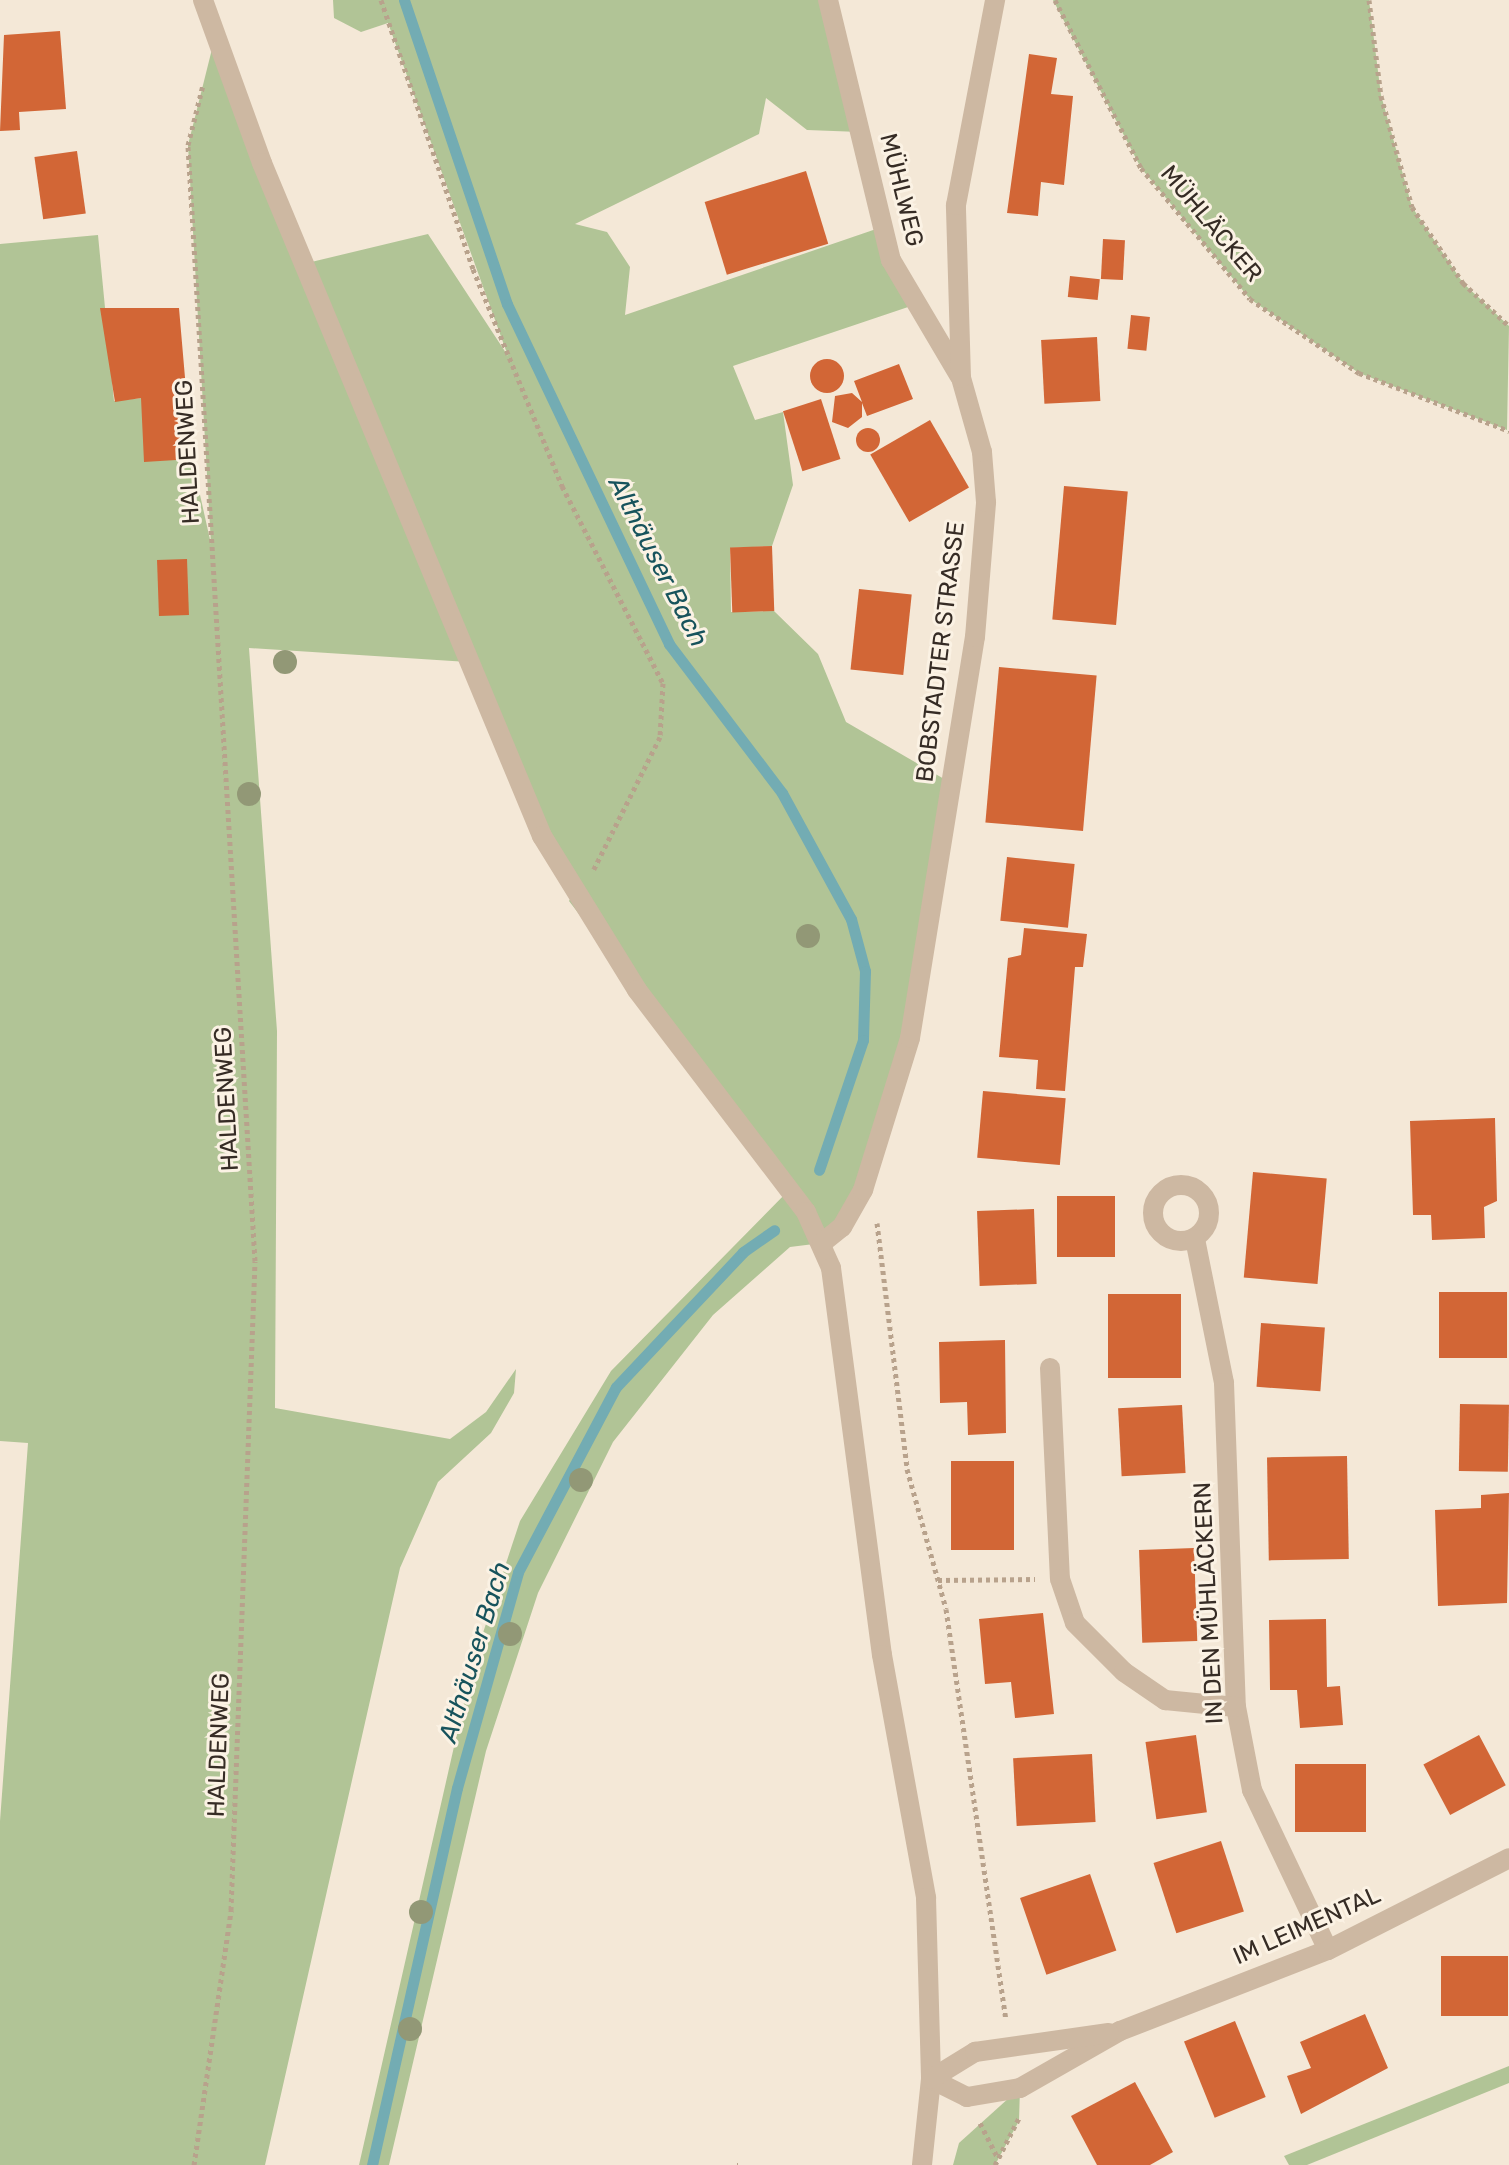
<!DOCTYPE html>
<meta charset="utf-8">
<style>
body{margin:0}
#map{position:relative;width:1509px;height:2165px;overflow:hidden;background:#f4e8d7;font-family:Rubik,sans-serif}
div>[style]{position:absolute}
.green>*{inset:0;background:#b1c496}
.stream>*{height:11px;margin:-5.5px;padding:0 5.5px;transform-origin:5.5px;border-radius:5.5px;background:#73acb3}
.building>*{inset:0;background:#d26636;transform-origin:0 0}
.round{border-radius:50%}
.path>*{height:5px;margin-top:-2.5px;transform-origin:0;background:repeating-linear-gradient(90deg,#b8a28c 0 4px,transparent 0 8px)}
.minor>*{height:20px;margin:-10px;padding:0 10px;transform-origin:10px;border-radius:10px;background:#cdb8a2}
.minor>.ring{margin:-10px;padding:0;box-sizing:content-box;background:none;border:20px solid #cdb8a2;border-radius:50%}
.trees>*{width:24px;height:24px;margin:-12px;border-radius:50%;background:#929876}
span{translate:-50% -50%;white-space:nowrap;text-align:center;line-height:1.15;-webkit-text-stroke:6px #fbf2e4;paint-order:stroke}
.street-label{font-size:24px;color:#362c25}
.water-label{font-size:26px;color:#17535c;font-style:italic}
</style>
<div id="map">
<div class="green">
<i style="clip-path:polygon(333px 0,828px 0,860px 132px,807px 130px,766px 98px,759px 134px,575px 224px,607px 232px,630px 267px,625px 315px,882px 227px,917px 304px,733px 366px,755px 420px,783px 412px,793px 485px,772px 546px,730px 548px,731px 612px,774px 611px,818px 654px,846px 722px,951px 783px,928px 964px,863px 1190px,822px 1243px,790px 1247px,713px 1315px,613px 1442px,538px 1593px,486px 1751px,389px 2165px,359px 2165px,473px 1663px,520px 1521px,611px 1371px,790px 1189px,569px 901px,573px 894px,468px 662px,249px 648px,277px 1031px,275px 1408px,450px 1439px,486px 1412px,516px 1369px,514px 1393px,491px 1433px,438px 1482px,400px 1568px,265px 2165px,0 2165px,0 1821px,28px 1443px,0 1441px,0 244px,98px 235px,114px 401px,141px 398px,192px 459px,211px 544px,188px 145px,216px 33px,303px 264px,428px 234px,508px 356px,388px 23px,361px 32px,334px 18px)"></i>
<i style="clip-path:polygon(1053px 0,1369px 0,1381px 95px,1412px 207px,1463px 283px,1509px 326px,1507px 430px,1359px 373px,1250px 299px,1141px 168px)"></i>
<i style="clip-path:polygon(1509px 2066px,1509px 2083px,1307px 2165px,1289px 2165px,1284px 2156px)"></i>
<i style="clip-path:polygon(1020px 2088px,1019px 2121px,995px 2165px,953px 2165px,959px 2143px)"></i>
</div>
<div class="stream">
<i style="left:404px;top:0;width:321px;rotate:71.3deg"></i>
<i style="left:507px;top:304px;width:377px;rotate:64.5deg"></i>
<i style="left:669px;top:644px;width:187px;rotate:52.8deg"></i>
<i style="left:782px;top:793px;width:144px;rotate:61.3deg"></i>
<i style="left:851px;top:919px;width:54px;rotate:74.9deg"></i>
<i style="left:865px;top:971px;width:69px;rotate:91.7deg"></i>
<i style="left:863px;top:1040px;width:137px;rotate:108.7deg"></i>
<i style="left:372px;top:2165px;width:386px;rotate:-77.3deg"></i>
<i style="left:457px;top:1788px;width:224px;rotate:-74.2deg"></i>
<i style="left:518px;top:1572px;width:209px;rotate:-62.1deg"></i>
<i style="left:616px;top:1387px;width:185px;rotate:-46.7deg"></i>
<i style="left:743px;top:1252px;width:38px;rotate:-35deg"></i>
</div>
<div class="building">
<i style="clip-path:polygon(60px 31px,66px 109px,19px 112px,20px 130px,0 131px,4px 35px)"></i>
<i style="clip-path:polygon(1029px 54px,1057px 58px,1051px 94px,1073px 96px,1064px 185px,1041px 182px,1038px 216px,1007px 213px)"></i>
<i style="left:77px;top:151px;width:63px;height:43px;rotate:82deg"></i>
<i style="left:806px;top:171px;width:76px;height:106px;rotate:73deg"></i>
<i style="left:1103px;top:239px;width:22px;height:40px;rotate:3deg"></i>
<i style="left:1070px;top:276px;width:30px;height:21px;rotate:6deg"></i>
<i style="clip-path:polygon(100px 308px,179px 308px,192px 459px,144px 462px,141px 398px,115px 402px)"></i>
<i style="left:1131px;top:315px;width:19px;height:34px;rotate:6deg"></i>
<i style="left:1097px;top:337px;width:64px;height:56px;rotate:87deg"></i>
<i class="round" style="left:810px;top:359px;width:34px;height:34px"></i>
<i style="clip-path:polygon(899px 364px,913px 399px,867px 416px,862px 403px,862px 417px,848px 428px,832px 422px,835px 396px,852px 393px,862px 402px,854px 381px)"></i>
<i style="left:821px;top:399px;width:63px;height:40px;rotate:72deg"></i>
<i style="left:930px;top:420px;width:78px;height:69px;rotate:60deg"></i>
<i class="round" style="left:856px;top:428px;width:24px;height:24px"></i>
<i style="left:1064px;top:486px;width:64px;height:134px;rotate:5deg"></i>
<i style="left:772px;top:546px;width:65px;height:42px;rotate:88deg"></i>
<i style="left:187px;top:559px;width:56px;height:30px;rotate:88deg"></i>
<i style="left:859px;top:589px;width:53px;height:81px;rotate:6deg"></i>
<i style="left:999px;top:667px;width:98px;height:156px;rotate:5deg"></i>
<i style="left:1007px;top:857px;width:68px;height:64px;rotate:6deg"></i>
<i style="clip-path:polygon(1024px 928px,1087px 934px,1083px 967px,1075px 967px,1065px 1091px,1036px 1089px,1038px 1060px,999px 1057px,1008px 958px,1021px 955px)"></i>
<i style="left:983px;top:1091px;width:83px;height:67px;rotate:5deg"></i>
<i style="clip-path:polygon(1495px 1118px,1497px 1201px,1484px 1207px,1485px 1238px,1432px 1240px,1431px 1215px,1413px 1215px,1410px 1121px)"></i>
<i style="left:1253px;top:1172px;width:74px;height:106px;rotate:5deg"></i>
<i style="left:1115px;top:1196px;width:61px;height:58px;rotate:90deg"></i>
<i style="left:1034px;top:1209px;width:75px;height:57px;rotate:88deg"></i>
<i style="left:1507px;top:1292px;width:66px;height:68px;rotate:90deg"></i>
<i style="left:1108px;top:1294px;width:73px;height:84px"></i>
<i style="left:1261px;top:1323px;width:64px;height:64px;rotate:4deg"></i>
<i style="clip-path:polygon(1005px 1340px,1006px 1433px,968px 1435px,967px 1402px,940px 1403px,939px 1342px)"></i>
<i style="left:1460px;top:1404px;width:49px;height:67px;rotate:1deg"></i>
<i style="left:1182px;top:1405px;width:68px;height:64px;rotate:87deg"></i>
<i style="left:1347px;top:1456px;width:103px;height:80px;rotate:89deg"></i>
<i style="left:951px;top:1461px;width:63px;height:89px"></i>
<i style="clip-path:polygon(1509px 1493px,1507px 1603px,1438px 1606px,1435px 1510px,1481px 1508px,1481px 1495px)"></i>
<i style="left:1194px;top:1548px;width:93px;height:55px;rotate:88deg"></i>
<i style="clip-path:polygon(1043px 1613px,1054px 1714px,1015px 1718px,1011px 1682px,985px 1684px,979px 1619px)"></i>
<i style="clip-path:polygon(1326px 1619px,1327px 1687px,1340px 1686px,1343px 1725px,1300px 1728px,1297px 1690px,1270px 1690px,1269px 1620px)"></i>
<i style="left:1196px;top:1735px;width:78px;height:51px;rotate:82deg"></i>
<i style="left:1479px;top:1735px;width:57px;height:63px;rotate:62deg"></i>
<i style="left:1092px;top:1754px;width:68px;height:79px;rotate:87deg"></i>
<i style="left:1295px;top:1764px;width:71px;height:68px"></i>
<i style="left:1221px;top:1841px;width:74px;height:71px;rotate:72deg"></i>
<i style="left:1090px;top:1874px;width:81px;height:74px;rotate:71deg"></i>
<i style="left:1441px;top:1956px;width:67px;height:60px"></i>
<i style="clip-path:polygon(1365px 2014px,1388px 2068px,1301px 2114px,1287px 2076px,1311px 2068px,1300px 2042px)"></i>
<i style="left:1235px;top:2021px;width:82px;height:55px;rotate:68deg"></i>
<i style="clip-path:polygon(1135px 2082px,1173px 2152px,1150px 2165px,1097px 2165px,1071px 2116px)"></i>
</div>
<div class="path">
<i style="left:381px;top:0;width:284px;rotate:71.1deg"></i>
<i style="left:473px;top:269px;width:235px;rotate:67.7deg"></i>
<i style="left:562px;top:486px;width:221px;rotate:62.9deg"></i>
<i style="left:663px;top:683px;width:54px;rotate:93.2deg"></i>
<i style="left:660px;top:737px;width:148px;rotate:116.6deg"></i>
<i style="left:1055px;top:0;width:189px;rotate:62.9deg"></i>
<i style="left:1141px;top:168px;width:170px;rotate:50.2deg"></i>
<i style="left:1250px;top:299px;width:132px;rotate:34.2deg"></i>
<i style="left:1359px;top:373px;width:161px;rotate:21.1deg"></i>
<i style="left:1369px;top:0;width:97px;rotate:82.9deg"></i>
<i style="left:1381px;top:96px;width:115px;rotate:74.4deg"></i>
<i style="left:1412px;top:207px;width:92px;rotate:56.1deg"></i>
<i style="left:1463px;top:283px;width:63px;rotate:43.1deg"></i>
<i style="left:877px;top:1223px;width:248px;rotate:83deg"></i>
<i style="left:907px;top:1469px;width:145px;rotate:74.4deg"></i>
<i style="left:946px;top:1609px;width:415px;rotate:81.7deg"></i>
<i style="left:938px;top:1580px;width:97px;rotate:-0.6deg"></i>
<i style="left:980px;top:2123px;width:39px;rotate:63deg"></i>
<i style="left:194px;top:2165px;width:258px;rotate:-81.7deg"></i>
<i style="left:231px;top:1910px;width:649px;rotate:-87.88deg"></i>
<i style="left:255px;top:1261px;width:1118px;rotate:-93.44deg"></i>
<i style="left:188px;top:145px;width:62px;rotate:-76deg"></i>
<i style="left:737px;top:2165px;width:1px"></i>
<i style="left:995px;top:2165px;width:55px;rotate:-63deg"></i>
</div>
<div class="minor">
<i style="left:203px;top:0;width:173px;rotate:70.1deg"></i>
<i style="left:262px;top:163px;width:729px;rotate:67.41deg"></i>
<i style="left:542px;top:836px;width:181px;rotate:58.3deg"></i>
<i style="left:637px;top:990px;width:279px;rotate:52.7deg"></i>
<i style="left:806px;top:1212px;width:61px;rotate:65.9deg"></i>
<i style="left:831px;top:1268px;width:390px;rotate:82.5deg"></i>
<i style="left:882px;top:1655px;width:247px;rotate:79.7deg"></i>
<i style="left:926px;top:1898px;width:181px;rotate:88.4deg"></i>
<i style="left:931px;top:2079px;width:86px;rotate:96deg"></i>
<i style="left:828px;top:0;width:268px;rotate:76.4deg"></i>
<i style="left:891px;top:260px;width:134px;rotate:59.4deg"></i>
<i class="ring" style="left:1153px;top:1185px;width:36px;height:36px"></i>
<i style="left:1195px;top:1239px;width:147px;rotate:78.6deg"></i>
<i style="left:1224px;top:1383px;width:324px;rotate:87.9deg"></i>
<i style="left:1236px;top:1707px;width:85px;rotate:79.1deg"></i>
<i style="left:1252px;top:1790px;width:177px;rotate:64.6deg"></i>
<i style="left:822px;top:1243px;width:26px;rotate:-39deg"></i>
<i style="left:842px;top:1227px;width:43px;rotate:-60.4deg"></i>
<i style="left:863px;top:1190px;width:159px;rotate:-72.8deg"></i>
<i style="left:910px;top:1038px;width:406px;rotate:-80.8deg"></i>
<i style="left:975px;top:637px;width:135px;rotate:-85.3deg"></i>
<i style="left:986px;top:502px;width:50px;rotate:-94.6deg"></i>
<i style="left:982px;top:452px;width:77px;rotate:-105.8deg"></i>
<i style="left:961px;top:378px;width:173px;rotate:-91.7deg"></i>
<i style="left:956px;top:205px;width:209px;rotate:-79.2deg"></i>
<i style="left:1050px;top:1368px;width:211px;rotate:87.3deg"></i>
<i style="left:1060px;top:1579px;width:46px;rotate:71.2deg"></i>
<i style="left:1075px;top:1623px;width:69px;rotate:45deg"></i>
<i style="left:1124px;top:1672px;width:50px;rotate:34.3deg"></i>
<i style="left:1165px;top:1700px;width:71px;rotate:5.6deg"></i>
<i style="left:931px;top:2079px;width:40px;rotate:26.6deg"></i>
<i style="left:967px;top:2097px;width:54px;rotate:-9.6deg"></i>
<i style="left:1020px;top:2088px;width:115px;rotate:-29.7deg"></i>
<i style="left:1120px;top:2031px;width:223px;rotate:-21.3deg"></i>
<i style="left:1328px;top:1950px;width:203px;rotate:-26.9deg"></i>
<i style="left:931px;top:2079px;width:52px;rotate:-31.5deg"></i>
<i style="left:975px;top:2052px;width:135px;rotate:-8.1deg"></i>
</div>
<div class="trees">
<i style="left:285px;top:662px"></i>
<i style="left:249px;top:794px"></i>
<i style="left:808px;top:936px"></i>
<i style="left:581px;top:1480px"></i>
<i style="left:510px;top:1634px"></i>
<i style="left:421px;top:1912px"></i>
<i style="left:410px;top:2029px"></i>
</div>
<div class="street-label">
<span style="left:901px;top:190px;rotate:76deg">MÜHLWEG</span>
<span style="left:1211px;top:224px;rotate:50deg">MÜHLÄCKER</span>
<span style="left:188px;top:452px;rotate:-93deg">HALDENWEG</span>
<span style="left:941px;top:652px;rotate:-83deg">BOBSTADTER STRASSE</span>
<span style="left:227px;top:1099px;rotate:-93deg">HALDENWEG</span>
<span style="left:1209px;top:1603px;rotate:-93deg">IN DEN MÜHLÄCKERN</span>
<span style="left:219px;top:1745px;rotate:-88deg">HALDENWEG</span>
<span style="left:1307px;top:1926px;rotate:-24deg">IM LEIMENTAL</span>
</div>
<div class="water-label">
<span style="left:658px;top:562px;rotate:63deg">Althäuser Bach</span>
<span style="left:475px;top:1652px;rotate:-73deg">Althäuser Bach</span>
</div>
</div>
